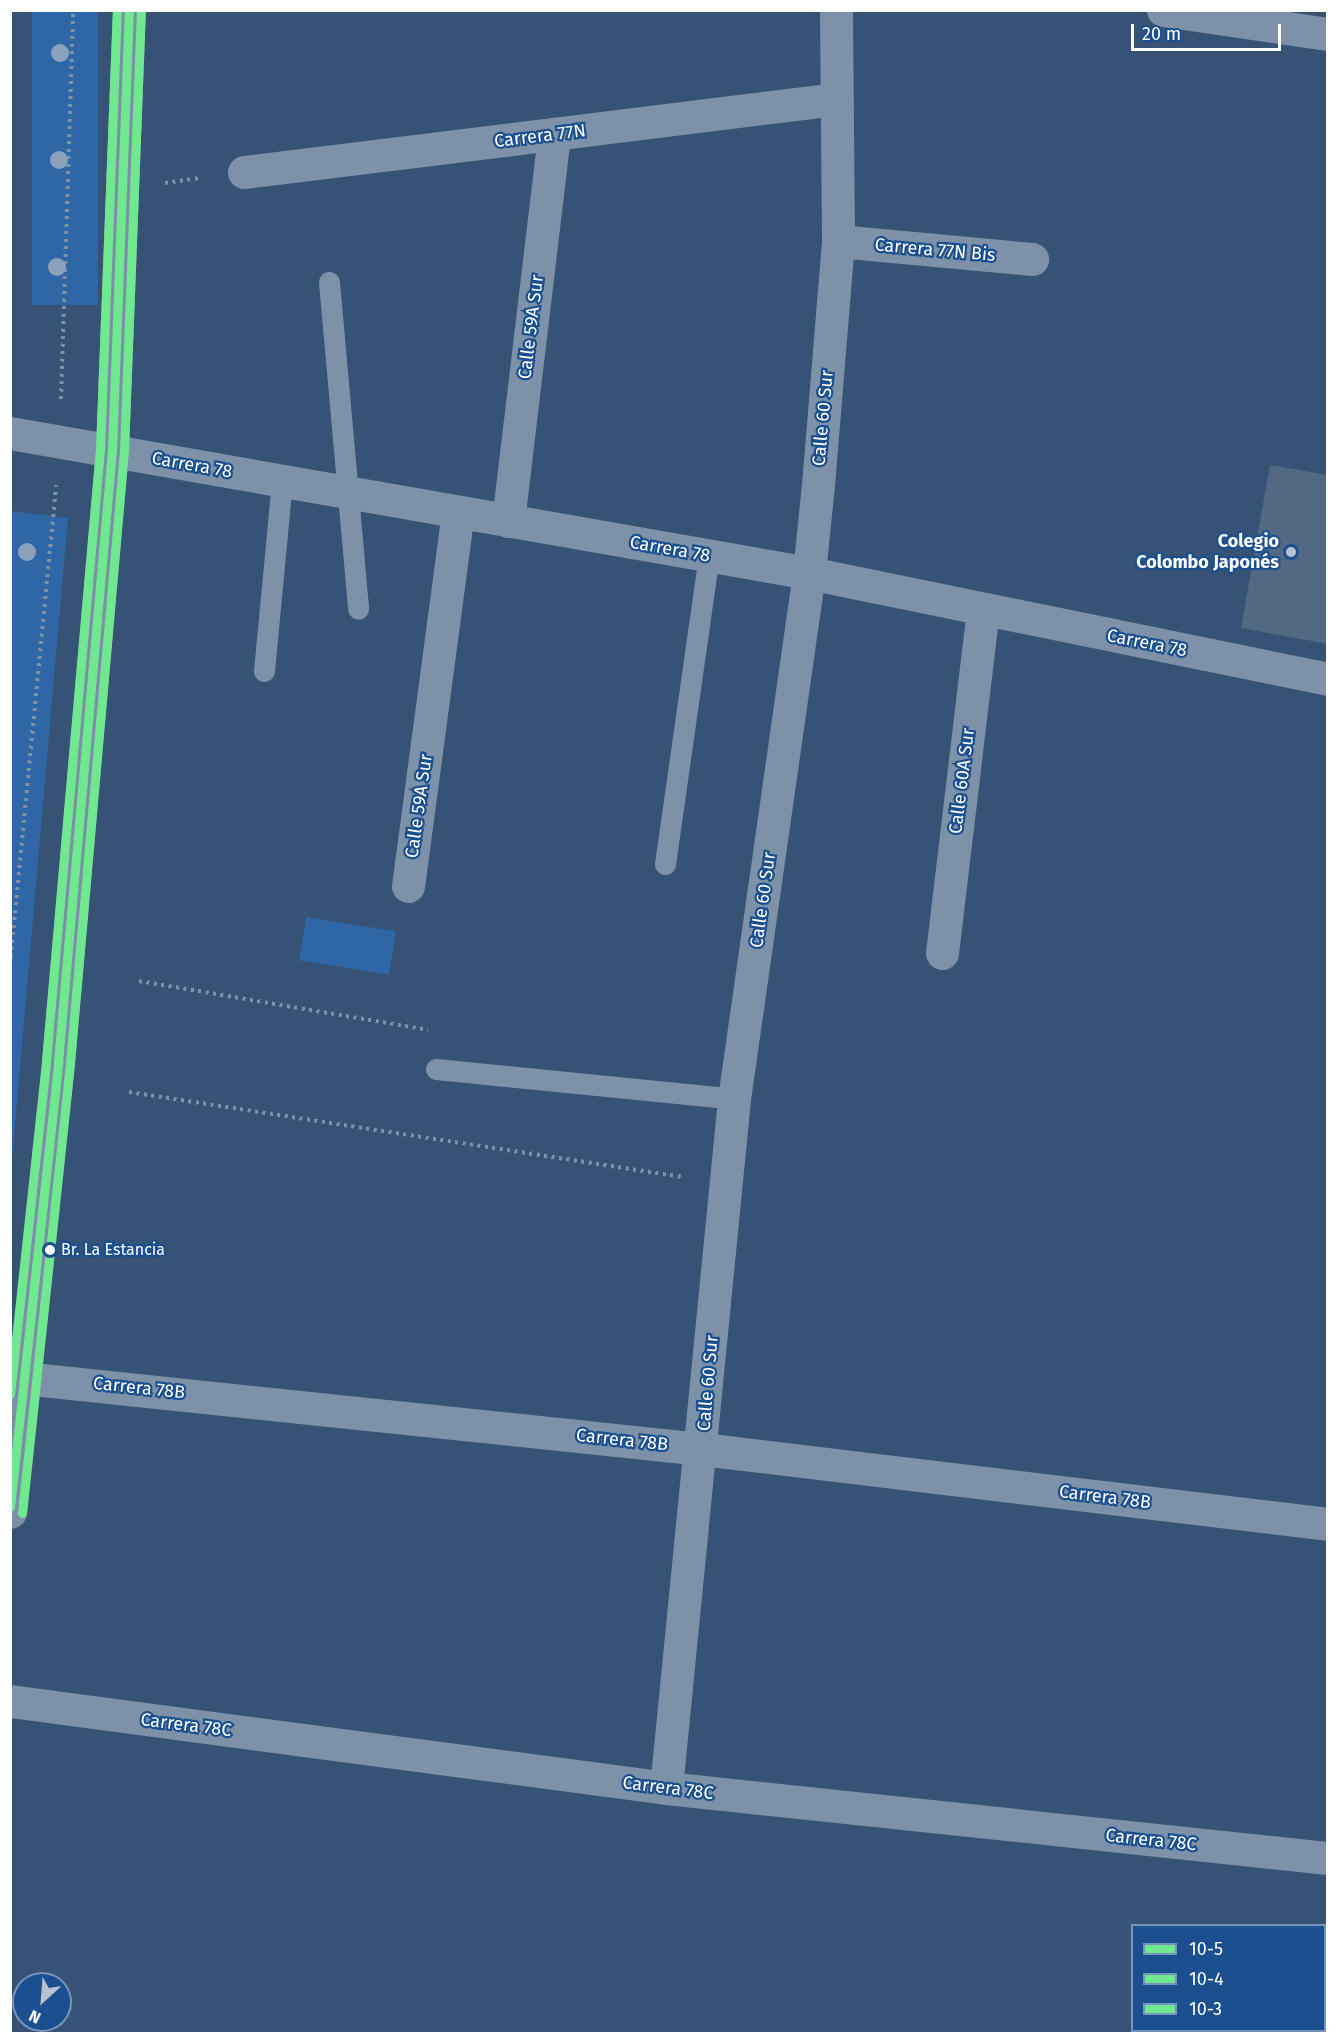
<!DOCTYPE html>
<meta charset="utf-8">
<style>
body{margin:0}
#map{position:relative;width:1338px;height:2044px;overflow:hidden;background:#365274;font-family:"Fira Sans",sans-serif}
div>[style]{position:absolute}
.green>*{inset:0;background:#2f66a5;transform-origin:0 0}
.building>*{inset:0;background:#526984}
.path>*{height:4px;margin-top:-2px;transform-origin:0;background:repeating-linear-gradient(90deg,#7d92a8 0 3px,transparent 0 7.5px)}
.lane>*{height:21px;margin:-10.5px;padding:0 10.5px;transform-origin:10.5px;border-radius:10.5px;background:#7d92a8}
.street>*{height:33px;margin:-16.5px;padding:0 16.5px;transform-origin:16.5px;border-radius:16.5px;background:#7d92a8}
.primary>*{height:33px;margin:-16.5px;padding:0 16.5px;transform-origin:16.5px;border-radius:16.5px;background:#7d8ea7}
.bus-1>*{height:9px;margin:-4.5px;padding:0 4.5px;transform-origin:4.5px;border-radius:4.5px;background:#70e88f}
.bus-2>*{height:9px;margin:-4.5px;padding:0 4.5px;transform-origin:4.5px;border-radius:4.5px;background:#70e88f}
.bus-3>*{height:9px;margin:-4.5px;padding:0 4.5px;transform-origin:4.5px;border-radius:4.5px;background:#70e88f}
.trees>*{width:18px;height:18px;margin:-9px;border-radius:50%;background:#8aa2be}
.dots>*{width:16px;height:16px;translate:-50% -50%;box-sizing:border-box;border:3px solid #1b4f8f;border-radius:50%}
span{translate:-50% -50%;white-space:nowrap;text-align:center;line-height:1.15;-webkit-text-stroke:4.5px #1b4f8f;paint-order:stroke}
.bus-label{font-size:16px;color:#fff}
.left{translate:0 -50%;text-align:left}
.street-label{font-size:18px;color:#fff}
.poi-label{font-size:18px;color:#fff;font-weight:700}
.right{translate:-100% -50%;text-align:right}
.frame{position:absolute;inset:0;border:12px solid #fff;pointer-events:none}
.legend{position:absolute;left:1131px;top:1924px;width:195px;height:108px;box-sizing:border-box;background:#1b4f8f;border:2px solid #7695bc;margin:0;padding:8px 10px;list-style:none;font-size:18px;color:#fff}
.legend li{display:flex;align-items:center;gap:12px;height:30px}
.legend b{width:30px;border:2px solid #7695bc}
.north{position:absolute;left:12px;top:1972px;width:60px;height:60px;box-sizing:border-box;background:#1b4f8f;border:2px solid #7695bc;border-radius:50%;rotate:206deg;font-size:16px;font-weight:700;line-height:24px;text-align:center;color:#fff}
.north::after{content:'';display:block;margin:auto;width:21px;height:27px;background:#b9c2ce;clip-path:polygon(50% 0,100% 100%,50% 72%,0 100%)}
.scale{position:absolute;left:1131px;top:24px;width:150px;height:27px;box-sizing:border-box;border:3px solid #fff;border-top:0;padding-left:8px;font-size:18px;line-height:21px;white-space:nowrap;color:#fff;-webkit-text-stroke:4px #1b4f8f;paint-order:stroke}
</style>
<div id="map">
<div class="green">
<i style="left:32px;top:11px;width:66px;height:294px"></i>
<i style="clip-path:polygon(11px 511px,68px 518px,11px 1171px,10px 511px)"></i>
<i style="left:306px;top:917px;width:91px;height:44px;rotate:9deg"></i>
</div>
<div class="building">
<i style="clip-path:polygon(1270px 465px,1328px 475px,1328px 644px,1241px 628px)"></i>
</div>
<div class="path">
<i style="left:165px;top:183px;width:37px;rotate:-8deg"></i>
<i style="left:61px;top:399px;width:389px;rotate:-88.2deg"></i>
<i style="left:10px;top:965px;width:482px;rotate:-84.5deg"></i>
<i style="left:139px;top:981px;width:293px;rotate:9.6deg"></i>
<i style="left:129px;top:1092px;width:560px;rotate:8.72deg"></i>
</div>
<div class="lane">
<i style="left:329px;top:282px;width:328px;rotate:84.9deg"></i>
<i style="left:264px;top:671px;width:191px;rotate:-84.6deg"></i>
<i style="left:665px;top:864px;width:311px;rotate:-81.9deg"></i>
<i style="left:436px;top:1069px;width:300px;rotate:5.7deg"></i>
</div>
<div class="street">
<i style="left:1163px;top:10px;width:167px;rotate:8.3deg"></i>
<i style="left:244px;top:172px;width:596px;rotate:-7.03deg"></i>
<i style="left:838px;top:241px;width:195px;rotate:5.3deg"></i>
<i style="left:10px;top:433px;width:811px;rotate:9.94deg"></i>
<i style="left:809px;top:573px;width:530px;rotate:11.54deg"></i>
<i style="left:508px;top:521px;width:390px;rotate:-83.2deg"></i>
<i style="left:408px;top:886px;width:377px;rotate:-82.4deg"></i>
<i style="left:942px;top:953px;width:346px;rotate:-83.2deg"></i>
<i style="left:23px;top:1378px;width:683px;rotate:5.97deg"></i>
<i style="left:702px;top:1449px;width:630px;rotate:6.83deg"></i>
<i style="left:10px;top:1701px;width:662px;rotate:7.55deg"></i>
<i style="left:666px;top:1788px;width:666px;rotate:6.04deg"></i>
<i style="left:666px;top:1788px;width:692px;rotate:-84.36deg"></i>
<i style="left:734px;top:1099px;width:531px;rotate:-81.89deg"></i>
<i style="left:809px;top:573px;width:88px;rotate:-84.2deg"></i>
<i style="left:818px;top:485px;width:245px;rotate:-85.3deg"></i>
<i style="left:838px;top:241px;width:231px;rotate:-90.5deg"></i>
</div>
<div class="primary">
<i style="left:10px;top:1512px;width:453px;rotate:-83.9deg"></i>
<i style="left:58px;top:1062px;width:614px;rotate:-84.96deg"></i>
<i style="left:112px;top:450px;width:440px;rotate:-87.8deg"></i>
</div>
<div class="bus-1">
<i style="left:10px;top:1507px;width:448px;rotate:-83.8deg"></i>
<i style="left:58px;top:1062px;width:614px;rotate:-84.96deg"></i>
<i style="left:112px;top:450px;width:440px;rotate:-87.8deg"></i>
</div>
<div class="bus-2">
<i style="left:22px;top:1513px;width:453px;rotate:-83.9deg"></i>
<i style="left:70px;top:1063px;width:614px;rotate:-84.96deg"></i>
<i style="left:124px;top:451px;width:441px;rotate:-87.8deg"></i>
</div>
<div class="bus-3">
<i style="left:10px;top:1394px;width:335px;rotate:-83.8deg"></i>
<i style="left:46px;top:1061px;width:614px;rotate:-84.96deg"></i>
<i style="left:100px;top:449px;width:439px;rotate:-87.8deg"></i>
</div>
<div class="trees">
<i style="left:60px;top:53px"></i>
<i style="left:59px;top:160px"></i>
<i style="left:57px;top:267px"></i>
<i style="left:27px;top:552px"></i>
</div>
<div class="dots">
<i style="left:1291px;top:552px;background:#b9c2ce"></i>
<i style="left:50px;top:1250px;background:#fff"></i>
</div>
<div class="bus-label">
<span class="left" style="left:61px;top:1250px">Br. La Estancia</span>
</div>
<div class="street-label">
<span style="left:540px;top:136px;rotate:-7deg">Carrera 77N</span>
<span style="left:935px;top:250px;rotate:5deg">Carrera 77N Bis</span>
<span style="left:531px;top:327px;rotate:-83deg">Calle 59A Sur</span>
<span style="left:823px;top:418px;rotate:-85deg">Calle 60 Sur</span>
<span style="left:192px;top:465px;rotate:10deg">Carrera 78</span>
<span style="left:670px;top:549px;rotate:10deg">Carrera 78</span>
<span style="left:1147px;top:643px;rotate:11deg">Carrera 78</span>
<span style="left:962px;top:781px;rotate:-83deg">Calle 60A Sur</span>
<span style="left:419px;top:806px;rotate:-82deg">Calle 59A Sur</span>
<span style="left:763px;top:900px;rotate:-82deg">Calle 60 Sur</span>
<span style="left:708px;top:1383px;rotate:-85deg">Calle 60 Sur</span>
<span style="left:139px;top:1388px;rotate:6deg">Carrera 78B</span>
<span style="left:622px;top:1440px;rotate:6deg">Carrera 78B</span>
<span style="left:1105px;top:1497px;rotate:7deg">Carrera 78B</span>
<span style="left:186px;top:1725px;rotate:7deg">Carrera 78C</span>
<span style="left:668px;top:1788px;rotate:7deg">Carrera 78C</span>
<span style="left:1151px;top:1840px;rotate:6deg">Carrera 78C</span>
</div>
<div class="poi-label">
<span class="right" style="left:1279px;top:552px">Colegio<br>Colombo Japonés</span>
</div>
<div class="frame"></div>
<ul class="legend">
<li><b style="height:8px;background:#70e88f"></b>10-5</li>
<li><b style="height:8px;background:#70e88f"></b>10-4</li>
<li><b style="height:8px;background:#70e88f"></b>10-3</li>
</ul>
<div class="north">N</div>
<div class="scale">20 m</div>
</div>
